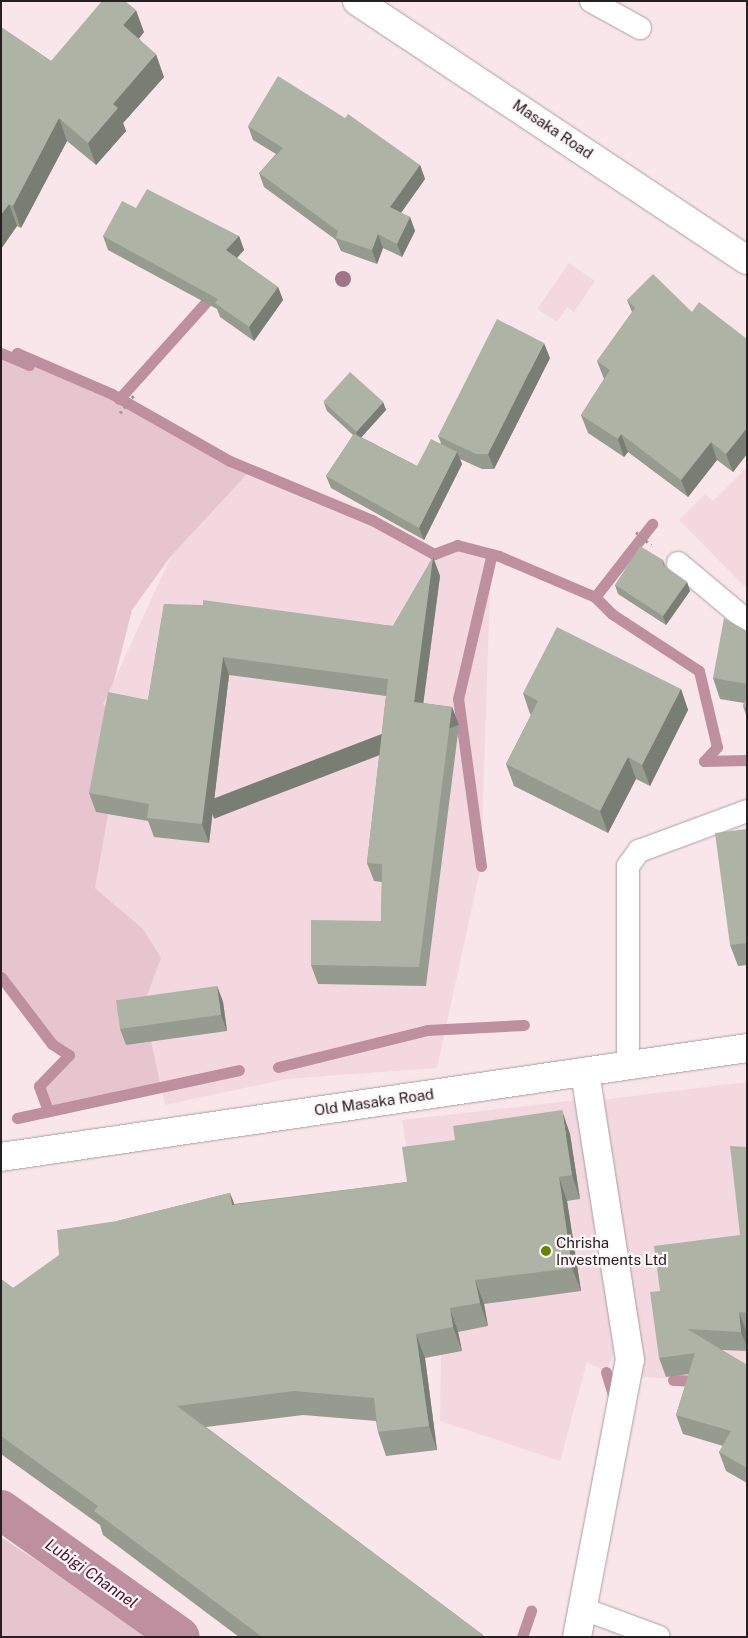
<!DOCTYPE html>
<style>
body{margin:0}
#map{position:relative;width:748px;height:1638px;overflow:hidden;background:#f9e6eb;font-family:"Public Sans",sans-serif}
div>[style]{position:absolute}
.built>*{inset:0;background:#f3d8e0}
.green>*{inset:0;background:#e7c5cf}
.stream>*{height:11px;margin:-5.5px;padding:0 5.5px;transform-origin:5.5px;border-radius:5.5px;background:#be8f9e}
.canal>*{height:40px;margin:-20px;padding:0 20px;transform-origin:20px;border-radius:20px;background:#be8f9e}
.path>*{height:3px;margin-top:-1.5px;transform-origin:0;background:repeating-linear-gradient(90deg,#a6979b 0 2.5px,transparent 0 6.5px)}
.roads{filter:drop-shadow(0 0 1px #ae9da2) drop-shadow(0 0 1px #ae9da2)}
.lane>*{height:22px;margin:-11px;padding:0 11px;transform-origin:11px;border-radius:11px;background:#fff}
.street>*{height:28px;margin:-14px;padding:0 14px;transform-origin:14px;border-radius:14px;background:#fff}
.secondary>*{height:28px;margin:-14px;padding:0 14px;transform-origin:14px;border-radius:14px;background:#fff}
.primary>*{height:28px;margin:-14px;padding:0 14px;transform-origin:14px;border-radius:14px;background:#fff}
.trees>*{width:16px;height:16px;margin:-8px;border-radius:50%;background:#9e7585}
.wall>*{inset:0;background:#959b8e}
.shaded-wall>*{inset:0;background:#797e74;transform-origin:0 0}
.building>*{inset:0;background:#adb4a5;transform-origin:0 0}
.dots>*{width:14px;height:14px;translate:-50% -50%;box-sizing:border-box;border:2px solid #fef6f9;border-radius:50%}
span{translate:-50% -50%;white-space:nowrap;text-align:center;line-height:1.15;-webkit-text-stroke:4.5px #fef6f9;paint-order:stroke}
.street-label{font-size:15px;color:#272022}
.poi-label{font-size:15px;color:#272022}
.left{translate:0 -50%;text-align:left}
.water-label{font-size:16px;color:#4b112b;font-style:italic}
.frame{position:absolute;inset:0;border:2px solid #272022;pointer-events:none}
</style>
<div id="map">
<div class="built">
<i style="clip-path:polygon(569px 263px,595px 281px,574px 312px,567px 307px,557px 322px,537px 309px)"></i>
<i style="clip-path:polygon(747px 467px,747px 589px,679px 520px,705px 494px,713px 501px)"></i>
<i style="clip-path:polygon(251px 470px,372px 520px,434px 554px,457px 545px,491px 557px,481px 866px,437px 1068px,286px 1079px,165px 1105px,145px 1014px,142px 929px,95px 888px,96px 709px,114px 681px,171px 556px)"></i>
<i style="clip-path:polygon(747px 1082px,747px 1383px,642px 1377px,601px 1100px)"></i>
<i style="clip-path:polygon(579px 1100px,614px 1353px,606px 1372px,587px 1362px,560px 1461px,440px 1421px,441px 1355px,402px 1120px)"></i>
</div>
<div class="green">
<i style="clip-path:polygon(1px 353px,28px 365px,17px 353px,112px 394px,251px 470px,171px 556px,132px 610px,114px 681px,103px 704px,123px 729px,95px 888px,143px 929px,161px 958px,138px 1020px,145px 1013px,161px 1087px,48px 1111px,39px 1086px,69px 1055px,52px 1044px,1px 977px)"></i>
<i style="clip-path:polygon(1px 1537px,152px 1637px,1px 1637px)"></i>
</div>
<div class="stream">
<i style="left:1px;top:353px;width:30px;rotate:23deg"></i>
<i style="left:29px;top:365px;width:17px;rotate:-135deg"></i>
<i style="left:17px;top:353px;width:103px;rotate:23.3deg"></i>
<i style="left:112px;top:394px;width:136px;rotate:29.6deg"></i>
<i style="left:230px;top:461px;width:154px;rotate:22.6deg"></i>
<i style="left:372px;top:520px;width:71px;rotate:28.7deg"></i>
<i style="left:434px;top:554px;width:25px;rotate:-21deg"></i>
<i style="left:457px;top:545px;width:43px;rotate:14.7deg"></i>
<i style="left:499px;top:556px;width:104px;rotate:23.1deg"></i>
<i style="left:595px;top:597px;width:93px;rotate:-52deg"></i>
<i style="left:119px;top:399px;width:145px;rotate:-48.1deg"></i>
<i style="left:595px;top:597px;width:24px;rotate:45deg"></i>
<i style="left:612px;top:614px;width:104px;rotate:33.2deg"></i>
<i style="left:699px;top:671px;width:78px;rotate:76.7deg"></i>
<i style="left:717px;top:747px;width:19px;rotate:133deg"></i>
<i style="left:704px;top:761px;width:43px;rotate:-1.3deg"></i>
<i style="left:481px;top:866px;width:169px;rotate:-97.8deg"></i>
<i style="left:458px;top:699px;width:146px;rotate:-76.9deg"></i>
<i style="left:1px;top:977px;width:84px;rotate:52.7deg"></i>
<i style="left:52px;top:1044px;width:20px;rotate:33deg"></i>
<i style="left:69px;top:1055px;width:43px;rotate:134.1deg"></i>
<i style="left:39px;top:1086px;width:27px;rotate:70deg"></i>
<i style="left:278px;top:1067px;width:154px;rotate:-13.9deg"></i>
<i style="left:427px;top:1030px;width:97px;rotate:-3deg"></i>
<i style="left:17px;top:1118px;width:227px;rotate:-12.2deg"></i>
<i style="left:606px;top:1372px;width:30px;rotate:73deg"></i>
<i style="left:673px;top:1380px;width:30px;rotate:2deg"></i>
<i style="left:522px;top:1637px;width:28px;rotate:-71deg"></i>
</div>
<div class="canal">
<i style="left:1px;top:1510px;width:219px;rotate:35.4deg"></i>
</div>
<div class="path">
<i style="left:120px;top:413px;width:23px;rotate:-52deg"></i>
<i style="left:636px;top:532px;width:20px;rotate:41deg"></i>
</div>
<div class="roads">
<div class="lane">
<i style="left:591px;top:1px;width:56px;rotate:28.9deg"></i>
<i style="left:678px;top:563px;width:90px;rotate:40deg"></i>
<i style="left:628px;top:1066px;width:200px;rotate:-90deg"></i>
<i style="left:628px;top:866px;width:19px;rotate:-54deg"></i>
<i style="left:639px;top:851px;width:115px;rotate:-20.3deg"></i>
<i style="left:581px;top:1608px;width:83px;rotate:20.4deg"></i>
</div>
<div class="street">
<i style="left:577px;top:1637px;width:282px;rotate:-79.2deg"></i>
<i style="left:630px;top:1360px;width:291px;rotate:-98.9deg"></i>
</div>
<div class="secondary">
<i style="left:1px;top:1157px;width:754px;rotate:-8.31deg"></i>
</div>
<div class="primary">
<i style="left:357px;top:1px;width:468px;rotate:33.6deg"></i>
</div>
</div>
<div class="trees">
<i style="left:343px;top:279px"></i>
</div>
<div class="wall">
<i style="clip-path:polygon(1px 27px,51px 61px,144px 32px,139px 38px,164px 77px,123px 123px,126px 131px,96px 165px,67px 141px,21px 228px,17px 226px,1px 249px)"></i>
<i style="clip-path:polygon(248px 126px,420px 165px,425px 179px,401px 213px,410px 217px,415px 231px,402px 257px,383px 248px,377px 264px,341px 251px,336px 240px,264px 187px,259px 173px,276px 154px,253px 140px)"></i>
<i style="clip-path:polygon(136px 208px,239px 236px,244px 250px,237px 258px,278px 287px,283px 300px,254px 341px,220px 317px,217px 309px,108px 250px,103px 236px)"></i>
<i style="clip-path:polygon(627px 300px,692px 312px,747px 339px,747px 454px,733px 472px,717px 460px,688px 497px,628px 452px,624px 457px,588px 433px,581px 415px,604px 379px,597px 361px,632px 312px)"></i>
<i style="clip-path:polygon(550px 358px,494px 469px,482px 469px,460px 459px,462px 464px,424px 540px,331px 488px,326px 476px,353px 435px,327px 411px,324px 403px,383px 402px,386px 410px,361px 437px,417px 466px,441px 443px,438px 436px)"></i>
<i style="clip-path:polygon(433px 557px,440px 576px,423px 703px,452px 707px,459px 725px,426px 986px,318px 984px,311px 965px,381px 921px,382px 882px,374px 881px,367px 863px,386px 696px,229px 675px,209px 843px,154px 837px,148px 821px,96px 812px,89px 793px,148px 700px,164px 604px,393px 626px)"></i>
<i style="clip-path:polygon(663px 560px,666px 567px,687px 582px,690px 591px,666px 625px,618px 594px,615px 585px)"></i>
<i style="clip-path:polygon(747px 631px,747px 718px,743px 706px,744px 703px,720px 699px,713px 678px)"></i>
<i style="clip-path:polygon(681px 689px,688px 710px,650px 786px,636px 779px,608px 833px,514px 786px,506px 764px,531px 715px,530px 714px,523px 693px)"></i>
<i style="clip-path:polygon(747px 829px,747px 965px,738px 966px,730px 945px)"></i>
<i style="clip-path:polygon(217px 986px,223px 1002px,227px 1031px,126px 1045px,120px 1029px)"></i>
<i style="clip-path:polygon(570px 1134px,580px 1199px,567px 1201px,581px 1291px,484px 1304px,488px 1326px,458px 1332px,462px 1351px,425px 1358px,437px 1450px,386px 1456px,378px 1432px,376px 1421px,303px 1415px,206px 1427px,483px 1635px,484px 1637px,239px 1637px,103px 1535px,100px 1525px,1px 1454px,1px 1279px,13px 1288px,117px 1221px,230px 1193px,234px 1204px,407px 1182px)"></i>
<i style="clip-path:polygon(747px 1147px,747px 1331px,746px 1331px,747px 1339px,747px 1351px,722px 1350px,747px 1365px,747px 1483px,726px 1471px,719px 1452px,723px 1446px,683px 1434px,676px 1415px,689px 1374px,666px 1377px,659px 1358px,660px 1291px,740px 1235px)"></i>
</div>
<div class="shaded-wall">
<i style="clip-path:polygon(136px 10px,144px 32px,132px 47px,123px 25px)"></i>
<i style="clip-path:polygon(156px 54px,164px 77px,123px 123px,126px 131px,96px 165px,88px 143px,113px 104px)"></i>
<i style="clip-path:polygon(59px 118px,67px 141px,21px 228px,13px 206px)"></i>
<i style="clip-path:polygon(420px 165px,425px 179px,395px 221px,390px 207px)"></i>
<i style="clip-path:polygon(9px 204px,17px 226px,1px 249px,1px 215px)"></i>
<i style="clip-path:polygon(410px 217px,415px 231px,402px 257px,397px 244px)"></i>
<i style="clip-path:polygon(378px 234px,383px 248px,377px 264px,372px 250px)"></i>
<i style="clip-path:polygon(239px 236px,244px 250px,231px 264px,226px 250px)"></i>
<i style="clip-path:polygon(278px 287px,283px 300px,254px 341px,249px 327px)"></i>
<i style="clip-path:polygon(544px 343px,550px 358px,494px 469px,488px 454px)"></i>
<i style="clip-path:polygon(383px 402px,386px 410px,359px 440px,356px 432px)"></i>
<i style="clip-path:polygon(747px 428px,747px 454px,733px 472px,726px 454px)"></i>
<i style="clip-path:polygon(621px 434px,628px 452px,624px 457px,618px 439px)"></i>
<i style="clip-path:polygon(711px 442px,717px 460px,688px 497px,681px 480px)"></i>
<i style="clip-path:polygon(457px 452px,462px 464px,424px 540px,419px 528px)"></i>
<i style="clip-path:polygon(433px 557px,440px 576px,421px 721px,414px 702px)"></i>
<i style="clip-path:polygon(687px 582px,690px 591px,666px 625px,663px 616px)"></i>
<i style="clip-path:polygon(223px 657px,229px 675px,209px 843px,202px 824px)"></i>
<i style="clip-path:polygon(681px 689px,688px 710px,650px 786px,642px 765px)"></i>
<i style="left:452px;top:707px;width:19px;height:262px;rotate:69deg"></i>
<i style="clip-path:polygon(628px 757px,636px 779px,608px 833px,600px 811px)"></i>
<i style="clip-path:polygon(217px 986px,223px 1002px,227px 1031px,221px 1015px)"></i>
<i style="clip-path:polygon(562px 1110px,570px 1134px,580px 1199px,572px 1175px)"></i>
<i style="clip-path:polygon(559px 1177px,567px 1201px,581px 1291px,572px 1268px)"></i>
<i style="clip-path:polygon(230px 1193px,239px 1217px,232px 1205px)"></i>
<i style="clip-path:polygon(475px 1280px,484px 1304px,488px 1326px,480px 1303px)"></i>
<i style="clip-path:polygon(450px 1308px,458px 1332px,462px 1351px,453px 1327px)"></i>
<i style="clip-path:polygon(739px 1312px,746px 1331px,747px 1347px,741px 1332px)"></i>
<i style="clip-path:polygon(416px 1334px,425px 1358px,437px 1450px,429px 1426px)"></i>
</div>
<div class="building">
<i style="clip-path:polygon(102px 1px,125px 1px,136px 10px,123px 25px,156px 54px,113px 104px,118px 108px,88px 143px,59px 118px,13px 206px,9px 204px,1px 215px,1px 27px,51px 61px)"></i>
<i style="clip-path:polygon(278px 76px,345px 118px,348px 114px,420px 165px,390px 207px,410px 217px,397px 244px,378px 234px,372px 250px,336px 238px,338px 231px,259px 173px,283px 148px,248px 126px)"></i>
<i style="clip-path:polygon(147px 189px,239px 236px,226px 250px,278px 287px,249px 327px,215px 303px,218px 299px,103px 236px,122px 201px,136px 208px)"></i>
<i style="clip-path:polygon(653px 274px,692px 312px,699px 302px,747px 339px,747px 428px,726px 454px,711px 442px,681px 480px,621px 434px,618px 439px,581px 415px,610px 370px,597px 361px,635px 308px,627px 300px)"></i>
<i style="clip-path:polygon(497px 319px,544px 343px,488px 454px,476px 454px,438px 436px)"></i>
<i style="left:350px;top:372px;width:45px;height:40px;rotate:42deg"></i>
<i style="clip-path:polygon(354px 434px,417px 466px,431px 439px,457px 452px,419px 528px,326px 476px)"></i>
<i style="clip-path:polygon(640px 546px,663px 560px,663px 565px,687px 582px,663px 616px,615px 585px)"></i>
<i style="clip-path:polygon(433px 557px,414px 702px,452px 707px,419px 967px,311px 965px,311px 920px,381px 921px,382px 864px,367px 863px,388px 679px,223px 657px,202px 824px,147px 818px,149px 804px,89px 793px,108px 692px,148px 700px,164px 604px,203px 605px,203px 600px,393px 626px)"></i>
<i style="clip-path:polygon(724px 618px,747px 631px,747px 684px,713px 678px)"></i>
<i style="clip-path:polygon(557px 627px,681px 689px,642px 765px,628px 757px,600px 811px,506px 764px,538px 701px,523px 693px)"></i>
<i style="clip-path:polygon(747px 696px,747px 708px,743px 706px)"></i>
<i style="clip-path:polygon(747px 829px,747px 943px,730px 945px,715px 833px)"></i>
<i style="left:217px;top:986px;width:29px;height:102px;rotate:82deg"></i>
<i style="clip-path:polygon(562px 1110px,572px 1175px,559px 1177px,572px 1268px,475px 1280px,480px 1303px,450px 1308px,453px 1327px,416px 1334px,429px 1426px,378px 1432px,374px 1398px,294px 1391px,177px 1406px,483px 1635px,481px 1637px,262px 1637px,94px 1511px,98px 1506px,1px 1436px,1px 1279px,13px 1288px,59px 1255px,57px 1230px,117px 1221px,230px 1193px,232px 1205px,407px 1182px,402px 1147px,455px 1140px,453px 1126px)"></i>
<i style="clip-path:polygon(730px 1146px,747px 1147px,747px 1313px,739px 1312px,741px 1332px,687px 1329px,747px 1365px,747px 1468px,719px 1452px,731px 1431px,676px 1415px,695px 1353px,659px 1358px,650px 1292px,660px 1291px,654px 1246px,740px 1235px)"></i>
</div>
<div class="dots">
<i style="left:546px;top:1251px;background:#638500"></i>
</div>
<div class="street-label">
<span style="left:553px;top:129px;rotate:34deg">Masaka Road</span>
<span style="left:374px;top:1102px;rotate:-8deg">Old Masaka Road</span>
</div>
<div class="poi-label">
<span class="left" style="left:556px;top:1251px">Chrisha<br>Investments Ltd</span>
</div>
<div class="water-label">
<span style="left:91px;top:1574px;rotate:35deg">Lubigi Channel</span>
</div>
<div class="frame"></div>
</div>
